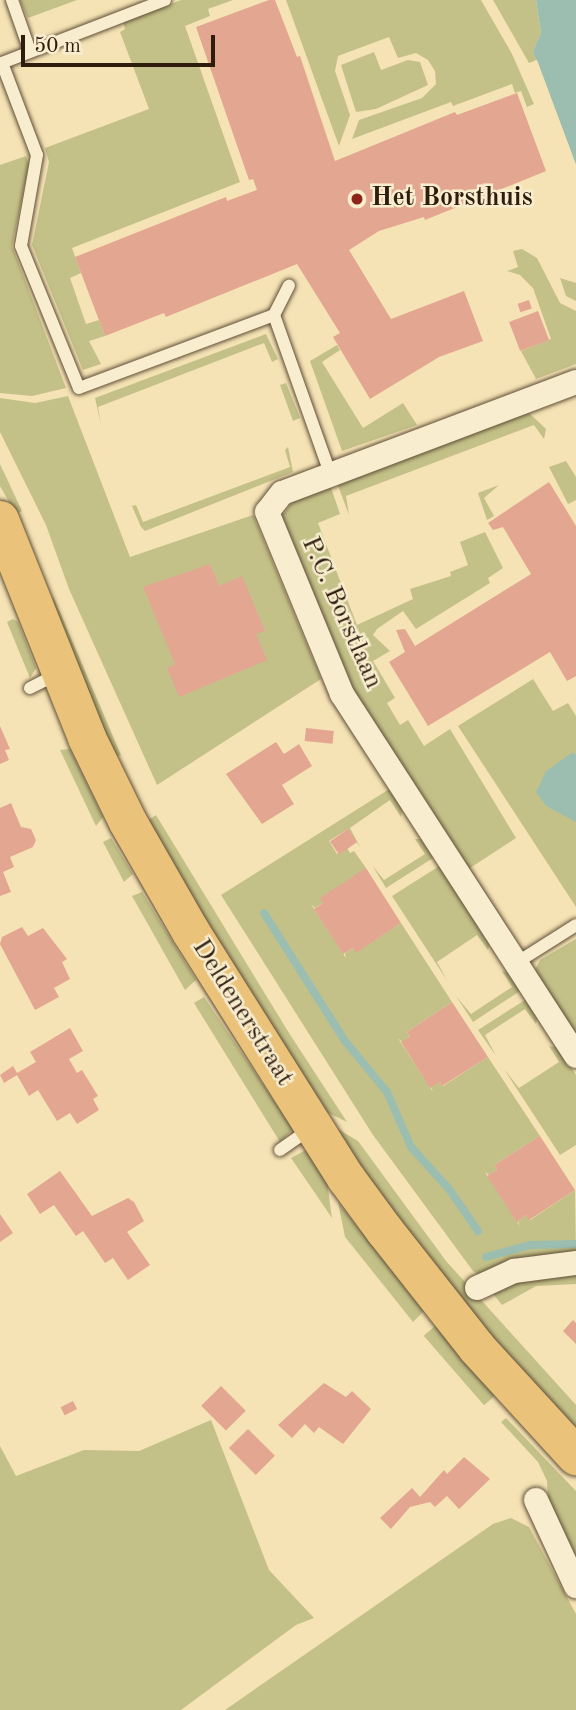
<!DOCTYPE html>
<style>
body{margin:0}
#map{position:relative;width:576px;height:1710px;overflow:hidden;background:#f5e3b5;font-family:"Old Standard TT",serif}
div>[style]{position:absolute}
.green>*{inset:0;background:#c4c188;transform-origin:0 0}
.water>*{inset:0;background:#9cbeb1}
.pier>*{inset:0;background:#f5e3b5}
.stream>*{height:8px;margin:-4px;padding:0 4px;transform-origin:4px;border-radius:4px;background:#9cbeb1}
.building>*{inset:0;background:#e3a690;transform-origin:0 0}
.roads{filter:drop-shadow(0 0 2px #604e37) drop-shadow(0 0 2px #604e37)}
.service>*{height:12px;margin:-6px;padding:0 6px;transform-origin:6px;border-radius:6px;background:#f8edcf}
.minor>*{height:24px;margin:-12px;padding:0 12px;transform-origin:12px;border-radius:12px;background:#f8edcf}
.primary>*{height:38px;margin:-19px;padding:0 19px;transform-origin:19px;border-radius:19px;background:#eac27a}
.dots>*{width:19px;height:19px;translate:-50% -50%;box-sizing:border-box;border:4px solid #f8edcf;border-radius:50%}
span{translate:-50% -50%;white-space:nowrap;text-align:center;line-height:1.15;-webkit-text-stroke:5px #f8edcf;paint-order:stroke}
.poi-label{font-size:26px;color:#2e1c0d;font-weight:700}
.left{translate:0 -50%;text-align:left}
.street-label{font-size:26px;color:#2e1c0d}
.scale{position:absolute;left:21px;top:35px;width:194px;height:32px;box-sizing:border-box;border:4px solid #2e1c0d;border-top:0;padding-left:9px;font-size:21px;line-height:24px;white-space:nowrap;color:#2e1c0d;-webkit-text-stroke:5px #f8edcf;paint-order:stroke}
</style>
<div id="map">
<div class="green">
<i style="clip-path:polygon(20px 0,77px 0,28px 18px)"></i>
<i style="clip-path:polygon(181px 0,233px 0,208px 9px,210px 16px,185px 26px,240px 182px,72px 248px,81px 273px,70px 278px,86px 324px,99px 320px,105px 336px,89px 341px,101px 364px,83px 370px,32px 245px,49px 162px,45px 148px,149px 109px,120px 32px,125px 29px,123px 22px)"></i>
<i style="clip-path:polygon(286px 0,481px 0,512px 54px,534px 104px,527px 107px,521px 91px,515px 93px,512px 84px,453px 106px,451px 102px,352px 139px,359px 120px,422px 98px,436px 84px,435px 71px,428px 60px,416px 53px,398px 58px,389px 37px,338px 56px,335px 71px,350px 115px,339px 146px)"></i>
<i style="clip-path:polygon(493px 0,536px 0,541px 33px,533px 51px,537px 60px,529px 63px)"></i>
<i style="clip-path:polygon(374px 52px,381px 70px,408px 60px,420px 62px,428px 85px,376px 109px,356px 112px,341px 65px)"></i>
<i style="clip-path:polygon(26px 156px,29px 165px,12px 246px,66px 388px,32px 396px,0 393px,0 165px)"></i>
<i style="clip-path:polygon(522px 249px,537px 258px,560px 303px,576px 311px,576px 364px,536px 379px,521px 351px,551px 339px,533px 288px,520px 275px,507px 271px,518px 267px,513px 251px)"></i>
<i style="clip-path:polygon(560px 278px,576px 283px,576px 301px,566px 296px)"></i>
<i style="clip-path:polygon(266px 334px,278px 359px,272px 362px,264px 343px,98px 407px,101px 425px,95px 398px)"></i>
<i style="clip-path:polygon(337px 345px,340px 350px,322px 362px,363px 428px,403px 403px,417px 425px,342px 451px,310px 361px)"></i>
<i style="clip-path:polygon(286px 383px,300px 418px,293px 421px,280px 385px)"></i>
<i style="clip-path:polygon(68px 396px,130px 557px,253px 515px,321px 679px,157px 785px,69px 589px,46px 525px,0 432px,0 398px,35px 403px)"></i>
<i style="clip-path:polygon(527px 411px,546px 429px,544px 439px,534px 425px,346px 496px,349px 515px,337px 483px)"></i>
<i style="clip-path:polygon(288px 447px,293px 472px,145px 531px,141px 527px,132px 506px,136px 505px,143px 522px,290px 467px,285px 450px)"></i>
<i style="clip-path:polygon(566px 461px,576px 477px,576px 500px,568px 504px,549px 467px)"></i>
<i style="clip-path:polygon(0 464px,22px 511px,16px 514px,0 486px)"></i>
<i style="clip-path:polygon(330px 485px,340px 514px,318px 523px,357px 625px,413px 599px,410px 589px,451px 576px,450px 572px,468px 565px,460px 542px,485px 532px,503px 568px,488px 578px,490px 583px,416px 629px,403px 611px,377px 629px,373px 635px,390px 651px,373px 661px,395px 698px,387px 703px,400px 725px,408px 720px,424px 746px,450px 729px,516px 838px,470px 868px,519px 945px,342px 673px,283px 531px,282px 516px,294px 500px)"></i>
<i style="clip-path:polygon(499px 485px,484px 498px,494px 516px,487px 520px,478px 493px)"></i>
<i style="clip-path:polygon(53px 596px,121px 755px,116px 757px,54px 614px)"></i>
<i style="clip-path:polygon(13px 619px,18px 622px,36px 668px,30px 678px,7px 622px)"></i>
<i style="clip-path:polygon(533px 679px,553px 711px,568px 703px,576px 716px,576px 907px,458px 726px)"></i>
<i style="clip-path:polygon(70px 749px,103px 817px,96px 826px,60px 750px)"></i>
<i style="clip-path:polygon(391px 788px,403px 806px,401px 817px,390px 800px,350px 828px,361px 849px,348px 829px,329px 841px,337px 854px,347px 848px,350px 853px,354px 851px,366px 868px,323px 903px,315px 908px,311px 904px,346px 958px,345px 953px,353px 948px,356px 952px,401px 923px,452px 1002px,407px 1032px,410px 1036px,402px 1042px,398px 1038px,433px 1092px,431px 1087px,440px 1082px,443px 1086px,488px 1057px,540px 1136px,494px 1165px,497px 1170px,489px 1175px,485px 1172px,520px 1226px,518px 1221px,526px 1215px,530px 1220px,575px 1190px,576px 1253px,483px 1277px,473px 1271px,373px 1135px,221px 895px)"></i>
<i style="clip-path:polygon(156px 815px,289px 1033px,347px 1122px,316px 1107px,147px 821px)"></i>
<i style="clip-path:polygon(111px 838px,133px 874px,124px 882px,103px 842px)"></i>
<i style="clip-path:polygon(415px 839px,421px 839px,433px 858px,386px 888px,372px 865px,384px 880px,425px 854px)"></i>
<i style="clip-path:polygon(441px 865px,490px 941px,488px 950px,477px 935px,437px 962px,448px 982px,392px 896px)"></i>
<i style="clip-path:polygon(142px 892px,196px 980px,185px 990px,132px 896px)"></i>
<i style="clip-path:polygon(576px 939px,576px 1037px,535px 970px,540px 960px)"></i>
<i style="clip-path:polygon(502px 971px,509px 973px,520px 991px,473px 1022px,456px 996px,471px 1014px,512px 987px)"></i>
<i style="clip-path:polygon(204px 997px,293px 1129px,280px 1142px,194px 1003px)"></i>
<i style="clip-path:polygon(525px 1000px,537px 1017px,536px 1024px,525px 1009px,485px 1035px,496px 1056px,478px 1030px)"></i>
<i style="clip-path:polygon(549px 1046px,559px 1048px,576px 1075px,576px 1145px,560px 1155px,504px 1069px,519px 1088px,559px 1062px)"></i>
<i style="clip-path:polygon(331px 1125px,358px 1141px,446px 1261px,576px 1405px,576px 1428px,471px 1316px)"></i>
<i style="clip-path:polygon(306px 1150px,327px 1182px,332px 1218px,291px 1158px)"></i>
<i style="clip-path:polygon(338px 1202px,424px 1311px,413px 1322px,345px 1237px)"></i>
<i style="clip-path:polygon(576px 1267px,576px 1284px,536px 1286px,502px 1305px,490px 1290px)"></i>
<i style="left:435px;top:1326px;width:92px;height:15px;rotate:49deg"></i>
<i style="clip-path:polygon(506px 1418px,576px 1491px,576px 1565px,548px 1500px,547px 1481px,538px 1462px,501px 1422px)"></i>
<i style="clip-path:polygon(211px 1420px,269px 1570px,314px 1618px,296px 1625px,181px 1710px,0 1710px,0 1446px,16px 1476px,84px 1450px,139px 1451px)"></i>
<i style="clip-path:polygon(511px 1518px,529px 1527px,576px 1614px,576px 1710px,225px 1710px,493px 1524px)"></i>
</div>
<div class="water">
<i style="clip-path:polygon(536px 0,576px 0,576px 165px,533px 51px,541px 33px)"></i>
<i style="clip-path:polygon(573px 752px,576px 755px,576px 822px,546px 806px,536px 792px,546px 771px)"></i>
</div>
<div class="pier">
<i style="clip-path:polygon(537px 60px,576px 165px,576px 168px,534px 61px)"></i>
</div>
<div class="stream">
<i style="left:264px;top:913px;width:151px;rotate:57.7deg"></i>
<i style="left:345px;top:1041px;width:66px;rotate:50.5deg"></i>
<i style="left:387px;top:1092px;width:60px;rotate:66.4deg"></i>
<i style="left:411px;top:1147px;width:57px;rotate:47.9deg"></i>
<i style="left:449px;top:1189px;width:51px;rotate:55.4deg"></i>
<i style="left:486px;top:1257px;width:46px;rotate:-15.3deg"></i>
<i style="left:530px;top:1245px;width:46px;rotate:-1.2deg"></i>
</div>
<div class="building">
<i style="clip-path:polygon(269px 0,275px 0,297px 57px,300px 56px,335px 161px,455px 112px,457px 115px,517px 93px,546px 171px,425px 220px,424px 217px,379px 231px,349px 250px,391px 319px,464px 291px,483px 341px,439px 357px,370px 399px,333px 337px,340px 333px,297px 264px,166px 317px,164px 313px,105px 336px,75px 257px,226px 197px,227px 201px,257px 190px,253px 179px,249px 180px,196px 27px)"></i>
<i style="left:529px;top:300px;width:9px;height:12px;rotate:72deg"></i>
<i style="left:538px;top:311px;width:31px;height:31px;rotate:69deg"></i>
<i style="clip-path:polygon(549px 482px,576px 526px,576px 676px,567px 681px,550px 652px,428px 726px,389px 662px,405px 652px,396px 630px,405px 629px,415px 646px,531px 574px,503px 527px,493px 530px,488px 523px)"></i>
<i style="clip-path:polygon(210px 564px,219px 586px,242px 576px,265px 631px,256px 634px,267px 660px,179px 697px,167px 668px,175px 664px,143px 587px)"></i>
<i style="clip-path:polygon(0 726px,10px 749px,5px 750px,9px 760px,0 764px)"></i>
<i style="left:306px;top:728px;width:28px;height:13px;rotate:6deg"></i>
<i style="clip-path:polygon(276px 742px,284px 754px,299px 744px,312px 766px,282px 785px,294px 804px,262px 824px,226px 774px)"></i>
<i style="clip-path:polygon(11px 803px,21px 827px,31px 829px,36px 840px,33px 847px,10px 857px,14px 867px,3px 872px,11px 892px,0 896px,0 808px)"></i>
<i style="left:348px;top:829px;width:16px;height:22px;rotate:55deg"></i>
<i style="clip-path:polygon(366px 868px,401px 923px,356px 953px,353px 948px,343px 954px,314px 909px,323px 903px,320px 898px)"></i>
<i style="clip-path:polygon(22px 927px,28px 936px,43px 928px,67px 959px,62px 962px,70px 979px,54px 988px,59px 997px,35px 1010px,0 944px,2px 937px)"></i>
<i style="clip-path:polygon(452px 1002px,488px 1057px,442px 1086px,440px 1082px,430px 1088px,401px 1042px,410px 1036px,407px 1032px)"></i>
<i style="clip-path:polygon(70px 1028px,83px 1051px,69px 1059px,77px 1073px,82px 1070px,98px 1096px,93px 1099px,99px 1110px,77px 1124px,70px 1113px,57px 1121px,38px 1090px,29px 1096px,17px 1075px,4px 1083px,0 1075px,13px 1066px,17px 1073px,36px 1062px,30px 1052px)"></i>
<i style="clip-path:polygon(540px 1136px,575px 1190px,529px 1220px,526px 1215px,517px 1222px,487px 1176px,497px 1170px,494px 1165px)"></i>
<i style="clip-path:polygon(60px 1171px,92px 1216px,128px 1198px,134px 1202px,144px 1221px,127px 1232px,150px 1265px,128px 1280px,113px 1258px,105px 1263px,83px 1231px,76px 1236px,54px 1205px,40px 1214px,27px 1194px)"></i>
<i style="clip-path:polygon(0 1214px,13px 1233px,0 1242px)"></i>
<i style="clip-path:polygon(573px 1320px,576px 1323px,576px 1344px,563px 1331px)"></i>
<i style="clip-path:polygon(324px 1383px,346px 1397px,352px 1391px,371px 1409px,343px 1444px,319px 1427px,314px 1433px,305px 1424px,292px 1438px,278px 1425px)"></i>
<i style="left:221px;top:1386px;width:35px;height:28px;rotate:45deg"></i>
<i style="left:73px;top:1401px;width:9px;height:14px;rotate:63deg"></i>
<i style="left:248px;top:1429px;width:38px;height:27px;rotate:45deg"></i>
<i style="clip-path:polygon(464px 1457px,490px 1479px,459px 1509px,447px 1496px,435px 1507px,430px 1502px,410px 1507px,391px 1529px,380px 1518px,412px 1488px,420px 1497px,444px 1470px,447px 1474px)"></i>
</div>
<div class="roads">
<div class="service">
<i style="left:12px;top:0;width:54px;rotate:70.6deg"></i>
<i style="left:165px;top:0;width:175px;rotate:158.9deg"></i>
<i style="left:2px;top:63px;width:98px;rotate:69.2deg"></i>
<i style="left:37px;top:155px;width:92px;rotate:100deg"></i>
<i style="left:21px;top:246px;width:153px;rotate:67.8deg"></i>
<i style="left:79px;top:388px;width:208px;rotate:-20.5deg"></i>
<i style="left:274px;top:315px;width:33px;rotate:-63deg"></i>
<i style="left:274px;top:315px;width:168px;rotate:70.5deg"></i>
<i style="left:30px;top:688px;width:31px;rotate:-27deg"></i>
<i style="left:516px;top:963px;width:71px;rotate:-32.3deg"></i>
<i style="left:280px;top:1150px;width:38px;rotate:-35deg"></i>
</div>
<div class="minor">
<i style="left:576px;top:382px;width:314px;rotate:159.3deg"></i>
<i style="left:282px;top:493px;width:24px;rotate:128deg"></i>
<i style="left:267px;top:512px;width:197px;rotate:67.6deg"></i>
<i style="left:342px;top:694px;width:431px;rotate:57.1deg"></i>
<i style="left:477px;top:1288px;width:41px;rotate:-24.7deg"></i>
<i style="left:514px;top:1271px;width:63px;rotate:-7.4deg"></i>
<i style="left:536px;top:1500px;width:95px;rotate:65.1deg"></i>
</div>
<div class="primary">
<i style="left:0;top:520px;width:235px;rotate:68.2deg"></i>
<i style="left:87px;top:738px;width:93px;rotate:64deg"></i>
<i style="left:128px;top:822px;width:127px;rotate:60.2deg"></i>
<i style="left:191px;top:932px;width:291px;rotate:57.8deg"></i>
<i style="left:346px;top:1178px;width:66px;rotate:53.7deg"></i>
<i style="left:385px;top:1231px;width:149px;rotate:51.8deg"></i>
<i style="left:477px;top:1348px;width:147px;rotate:47.5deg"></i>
</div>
</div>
<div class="dots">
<i style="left:357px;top:199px;background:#8f2418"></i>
</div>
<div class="poi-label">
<span class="left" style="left:371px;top:199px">Het Borsthuis</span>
</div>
<div class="street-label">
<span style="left:341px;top:613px;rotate:66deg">P.C. Borstlaan</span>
<span style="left:242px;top:1013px;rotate:58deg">Deldenerstraat</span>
</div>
<div class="scale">50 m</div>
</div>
